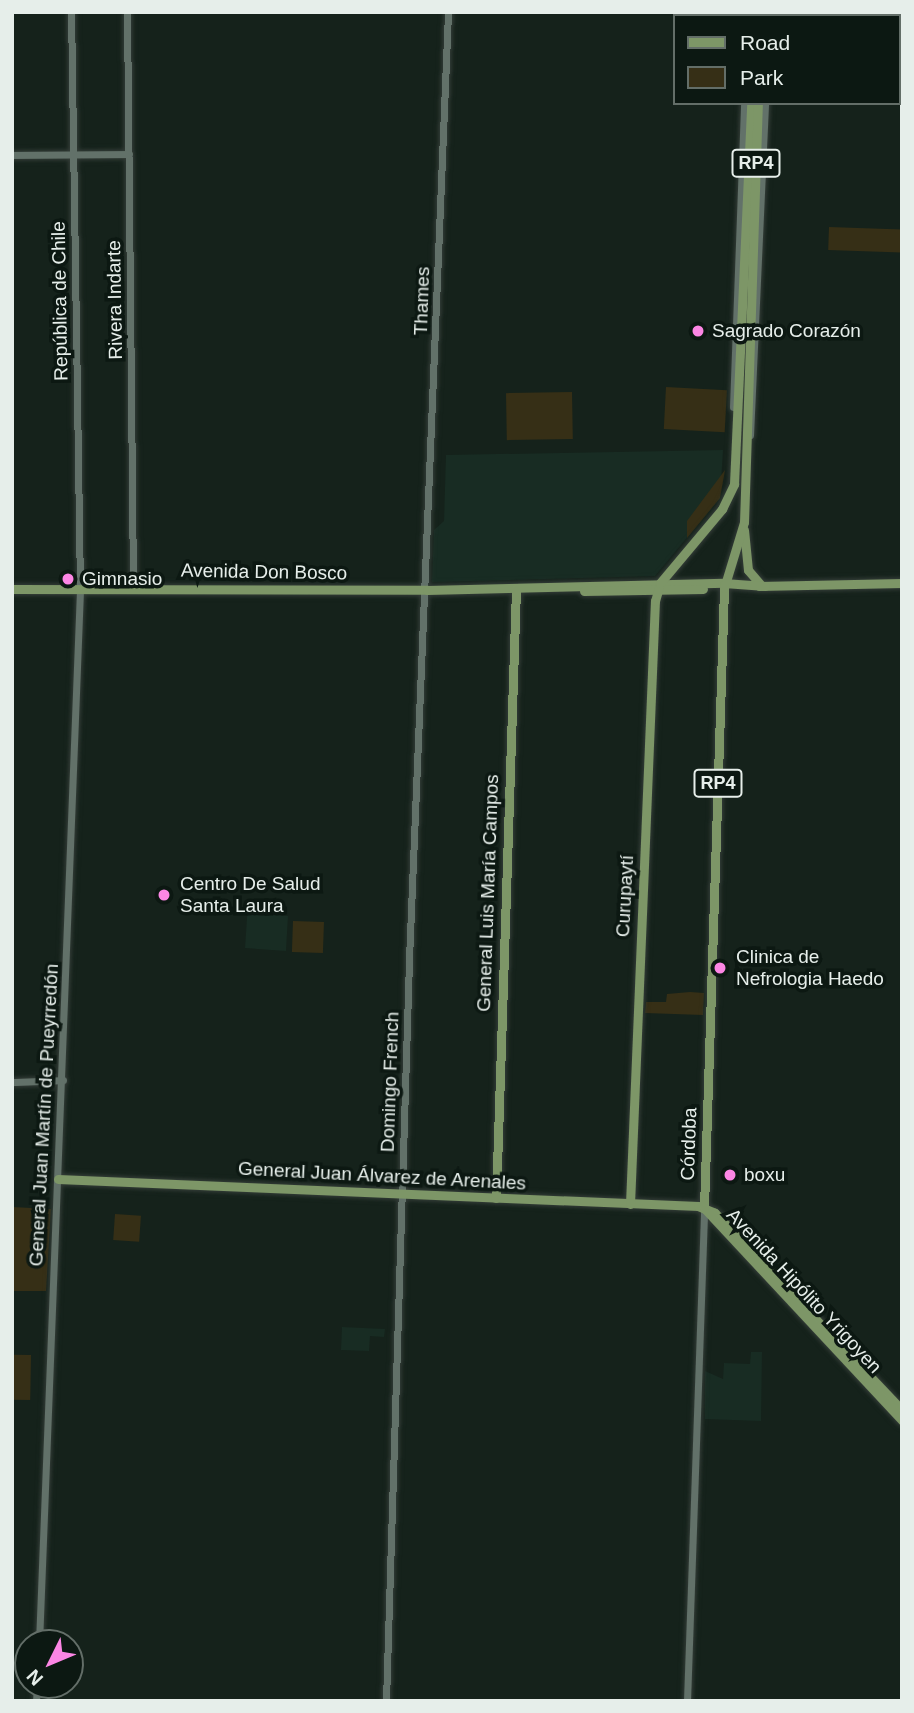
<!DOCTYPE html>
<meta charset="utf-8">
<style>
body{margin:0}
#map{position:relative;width:914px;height:1713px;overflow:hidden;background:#15221b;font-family:Arial,sans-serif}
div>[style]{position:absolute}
.built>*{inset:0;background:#182c23}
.green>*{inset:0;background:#362f16;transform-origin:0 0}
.roads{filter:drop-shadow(0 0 2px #343d38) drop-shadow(0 0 2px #343d38)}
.minor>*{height:7px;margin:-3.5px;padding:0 3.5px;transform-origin:3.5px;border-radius:3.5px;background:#627169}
.major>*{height:9px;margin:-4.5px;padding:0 4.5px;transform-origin:4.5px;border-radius:4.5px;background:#7d9667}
.dots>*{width:19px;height:19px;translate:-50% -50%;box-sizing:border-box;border:4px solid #0c1812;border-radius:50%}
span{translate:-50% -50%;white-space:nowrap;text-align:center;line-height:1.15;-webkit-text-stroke:7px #0c1812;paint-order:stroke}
.shield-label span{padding:2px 5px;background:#0c1812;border:2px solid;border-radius:5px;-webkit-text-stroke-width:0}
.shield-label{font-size:18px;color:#e6eeea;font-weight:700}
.street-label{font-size:19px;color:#e6eeea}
.poi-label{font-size:19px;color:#e6eeea}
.left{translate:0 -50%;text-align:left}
.frame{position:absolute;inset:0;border:14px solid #e6eeea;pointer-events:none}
.legend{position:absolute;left:673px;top:14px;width:228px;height:91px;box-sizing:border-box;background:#0c1812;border:2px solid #636e68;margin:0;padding:9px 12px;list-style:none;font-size:21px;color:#e6eeea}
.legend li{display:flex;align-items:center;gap:14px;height:35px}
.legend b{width:35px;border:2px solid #636e68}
.north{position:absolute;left:14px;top:1629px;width:70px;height:70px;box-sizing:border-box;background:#0c1812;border:2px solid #636e68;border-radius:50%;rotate:227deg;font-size:19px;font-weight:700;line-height:28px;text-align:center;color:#e6eeea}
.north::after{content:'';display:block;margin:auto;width:24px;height:32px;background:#fc86e4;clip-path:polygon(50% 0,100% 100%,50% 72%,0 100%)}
</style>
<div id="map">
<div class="built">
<i style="clip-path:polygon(723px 450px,720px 498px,655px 576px,432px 582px,434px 530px,444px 521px,446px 455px)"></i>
<i style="clip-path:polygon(248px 903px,272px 904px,272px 915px,288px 916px,286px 951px,245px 948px)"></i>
<i style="clip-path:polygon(342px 1327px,385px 1329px,384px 1337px,370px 1336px,369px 1351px,341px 1350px)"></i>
<i style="clip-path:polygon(751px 1352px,762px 1352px,761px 1421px,705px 1419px,705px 1371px,723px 1379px,724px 1363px,750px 1364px)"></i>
</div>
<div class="green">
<i style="left:829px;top:227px;width:73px;height:23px;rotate:2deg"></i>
<i style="left:666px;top:387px;width:61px;height:42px;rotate:3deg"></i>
<i style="left:572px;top:392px;width:47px;height:66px;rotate:89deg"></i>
<i style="clip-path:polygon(725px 470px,720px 498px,687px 538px,687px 521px)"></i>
<i style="left:293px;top:921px;width:31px;height:31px;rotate:2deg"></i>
<i style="clip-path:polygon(690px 992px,704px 993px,703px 1015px,645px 1013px,646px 1002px,666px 1002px,667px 994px)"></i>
<i style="clip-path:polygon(12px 1207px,51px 1209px,46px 1291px,12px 1291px)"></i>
<i style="left:115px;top:1214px;width:26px;height:26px;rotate:4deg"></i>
<i style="left:31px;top:1355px;width:45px;height:18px;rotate:91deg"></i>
</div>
<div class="roads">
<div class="minor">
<i style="left:127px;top:12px;width:576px;rotate:89.4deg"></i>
<i style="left:748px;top:16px;width:4px;rotate:-90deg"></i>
<i style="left:768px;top:16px;width:4px;rotate:-90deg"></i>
<i style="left:12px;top:155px;width:117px;rotate:-0.5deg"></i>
<i style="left:733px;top:407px;width:304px;rotate:-87.9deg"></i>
<i style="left:750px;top:435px;width:332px;rotate:-87.4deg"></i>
<i style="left:12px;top:1082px;width:51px;rotate:-2.2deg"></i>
<i style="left:39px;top:1643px;width:1055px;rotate:-87.77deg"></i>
<i style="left:80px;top:589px;width:577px;rotate:-90.89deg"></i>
<i style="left:36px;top:1701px;width:16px;rotate:-86deg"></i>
<i style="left:386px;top:1701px;width:742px;rotate:-88.22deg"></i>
<i style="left:409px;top:959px;width:948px;rotate:-87.64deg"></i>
<i style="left:687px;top:1701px;width:493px;rotate:-88deg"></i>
</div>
<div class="major">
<i style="left:755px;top:16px;width:4px;rotate:-90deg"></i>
<i style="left:762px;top:16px;width:4px;rotate:-90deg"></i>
<i style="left:744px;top:530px;width:40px;rotate:84.3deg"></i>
<i style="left:748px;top:570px;width:18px;rotate:49deg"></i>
<i style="left:759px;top:586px;width:143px;rotate:-1.2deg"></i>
<i style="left:12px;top:589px;width:415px;rotate:0.1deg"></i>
<i style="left:427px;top:590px;width:297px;rotate:-1.4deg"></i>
<i style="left:724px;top:583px;width:41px;rotate:4.2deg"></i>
<i style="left:584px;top:591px;width:119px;rotate:-1deg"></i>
<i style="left:58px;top:1179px;width:641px;rotate:2.42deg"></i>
<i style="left:698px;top:1206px;width:18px;rotate:22deg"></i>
<i style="left:715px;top:1213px;width:272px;rotate:46.5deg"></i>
<i style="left:496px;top:1198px;width:610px;rotate:-88.12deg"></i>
<i style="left:630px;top:1204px;width:604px;rotate:-87.63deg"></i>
<i style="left:655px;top:601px;width:19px;rotate:-74deg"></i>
<i style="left:660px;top:583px;width:97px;rotate:-50deg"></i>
<i style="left:722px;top:509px;width:28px;rotate:-64deg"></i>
<i style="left:734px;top:484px;width:381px;rotate:-87.4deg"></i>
<i style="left:704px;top:1208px;width:620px;rotate:-88.15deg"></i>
<i style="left:724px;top:588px;width:69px;rotate:-73.1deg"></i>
<i style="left:744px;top:522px;width:419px;rotate:-88.1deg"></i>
<i style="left:705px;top:1209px;width:289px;rotate:47deg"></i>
</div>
</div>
<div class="dots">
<i style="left:698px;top:331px;background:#fc86e4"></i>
<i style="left:68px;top:579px;background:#fc86e4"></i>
<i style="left:164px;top:895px;background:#fc86e4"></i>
<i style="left:720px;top:968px;background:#fc86e4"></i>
<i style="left:730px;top:1175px;background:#fc86e4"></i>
</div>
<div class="shield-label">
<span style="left:756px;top:163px">RP4</span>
<span style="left:718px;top:783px">RP4</span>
</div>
<div class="street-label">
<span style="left:115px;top:300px;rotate:-91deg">Rivera Indarte</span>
<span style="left:60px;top:301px;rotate:-91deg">República de Chile</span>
<span style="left:422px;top:301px;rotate:-88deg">Thames</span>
<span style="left:264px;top:572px;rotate:1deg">Avenida Don Bosco</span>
<span style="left:488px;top:893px;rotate:-88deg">General Luis María Campos</span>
<span style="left:625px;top:896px;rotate:-87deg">Curupaytí</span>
<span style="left:390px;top:1082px;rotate:-88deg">Domingo French</span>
<span style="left:44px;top:1115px;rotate:-87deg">General Juan Martín de Pueyrredón</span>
<span style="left:689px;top:1144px;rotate:-88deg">Córdoba</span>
<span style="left:382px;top:1176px;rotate:3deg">General Juan Álvarez de Arenales</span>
<span style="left:804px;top:1291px;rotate:47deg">Avenida Hipólito Yrigoyen</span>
</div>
<div class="poi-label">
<span class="left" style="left:712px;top:331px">Sagrado Corazón</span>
<span class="left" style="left:82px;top:579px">Gimnasio</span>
<span class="left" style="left:180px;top:895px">Centro De Salud<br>Santa Laura</span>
<span class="left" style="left:736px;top:968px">Clinica de<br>Nefrologia Haedo</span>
<span class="left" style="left:744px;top:1175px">boxu</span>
</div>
<div class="frame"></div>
<ul class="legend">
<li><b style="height:9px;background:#7d9667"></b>Road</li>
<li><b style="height:19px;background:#362f16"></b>Park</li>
</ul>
<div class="north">N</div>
</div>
